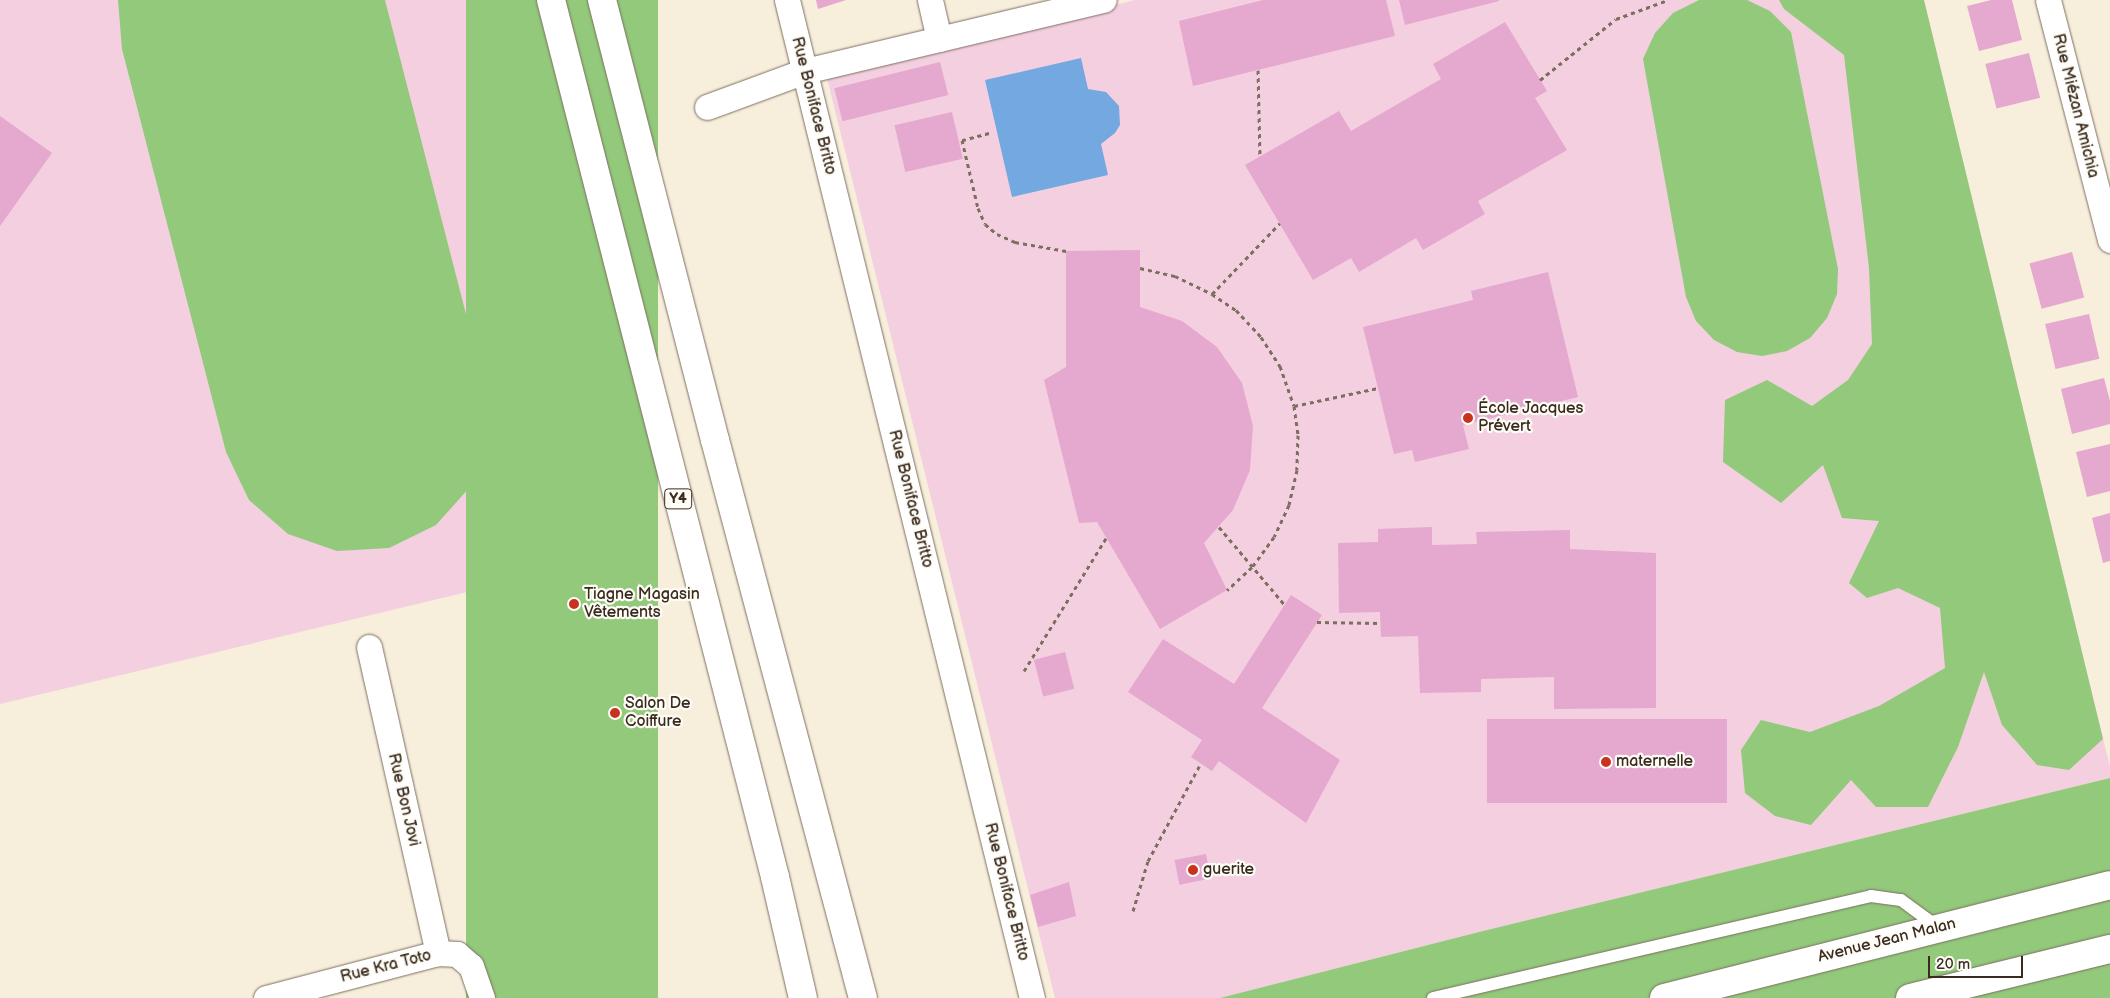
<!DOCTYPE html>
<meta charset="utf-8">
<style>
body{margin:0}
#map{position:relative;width:2110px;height:998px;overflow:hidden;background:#f8eedc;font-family:"Balsamiq Sans",sans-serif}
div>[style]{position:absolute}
.built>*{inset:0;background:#f3cfe0}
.green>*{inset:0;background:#92c97b;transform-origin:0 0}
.water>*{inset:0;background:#74a8e1}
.building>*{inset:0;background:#e5a8ce;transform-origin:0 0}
.path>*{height:3px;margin-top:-1.5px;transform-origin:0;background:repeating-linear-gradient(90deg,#7d6f60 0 4px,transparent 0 8px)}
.roads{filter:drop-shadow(0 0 1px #7d6f60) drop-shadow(0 0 1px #7d6f60)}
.service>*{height:12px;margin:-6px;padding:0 6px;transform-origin:6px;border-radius:6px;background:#fff}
.minor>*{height:25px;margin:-12.5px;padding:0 12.5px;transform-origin:12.5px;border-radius:12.5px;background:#fff}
.secondary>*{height:28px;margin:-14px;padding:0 14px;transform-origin:14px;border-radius:14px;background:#fff}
.trunk>*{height:28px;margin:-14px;padding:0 14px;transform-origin:14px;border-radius:14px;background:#fff}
.dots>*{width:14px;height:14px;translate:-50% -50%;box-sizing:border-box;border:2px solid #fdfcf7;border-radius:50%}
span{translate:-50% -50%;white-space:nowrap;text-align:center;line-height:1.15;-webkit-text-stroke:4.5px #fdfcf7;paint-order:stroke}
.shield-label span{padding:1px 4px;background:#fdfcf7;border:1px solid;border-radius:4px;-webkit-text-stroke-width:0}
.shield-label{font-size:15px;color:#3b2a1e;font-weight:700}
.street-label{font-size:16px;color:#3b2a1e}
.poi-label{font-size:16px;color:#3b2a1e}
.left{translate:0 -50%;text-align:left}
.scale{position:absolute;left:1928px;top:956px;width:95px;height:22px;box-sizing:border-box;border:2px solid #3b2a1e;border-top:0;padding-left:6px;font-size:15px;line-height:18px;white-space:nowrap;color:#3b2a1e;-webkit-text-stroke:4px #fdfcf7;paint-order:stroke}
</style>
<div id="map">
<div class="built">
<i style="clip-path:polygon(0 0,466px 0,605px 559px,0 704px)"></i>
<i style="clip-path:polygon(1135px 0,1924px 0,2110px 767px,2110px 778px,1479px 932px,1220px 998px,1055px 998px,827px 78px)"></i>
</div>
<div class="green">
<i style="clip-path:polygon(118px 0,385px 0,484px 384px,487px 438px,470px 487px,436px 525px,389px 548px,337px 551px,288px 534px,249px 500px,226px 452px,122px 49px)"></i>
<i style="left:466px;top:0;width:192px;height:1027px"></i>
<i style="clip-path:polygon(1747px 0,1770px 11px,1791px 32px,1838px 269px,1837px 294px,1827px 318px,1810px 338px,1787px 351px,1762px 356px,1737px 352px,1714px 340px,1696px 321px,1686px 297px,1643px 59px,1655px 33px,1673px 13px,1699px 0)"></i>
<i style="clip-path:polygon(1779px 0,1924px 0,2103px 739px,2069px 770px,2037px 765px,2002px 725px,1984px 672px,1958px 747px,1928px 807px,1876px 807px,1851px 780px,1811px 825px,1775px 816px,1745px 793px,1741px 750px,1761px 720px,1810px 732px,1879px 706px,1945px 668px,1940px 608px,1898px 588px,1867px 598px,1849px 583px,1879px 521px,1842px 518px,1823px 465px,1781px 503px,1723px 462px,1725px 400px,1767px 380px,1812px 406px,1848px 380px,1872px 344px,1869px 268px,1844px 55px,1784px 9px)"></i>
<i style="clip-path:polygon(2110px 778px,2110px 998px,1220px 998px,1479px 932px)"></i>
</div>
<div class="water">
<i style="clip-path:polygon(1081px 58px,1088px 89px,1106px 92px,1119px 106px,1120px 125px,1115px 133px,1101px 144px,1108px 175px,1012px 197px,985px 80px)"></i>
</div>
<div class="building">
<i style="clip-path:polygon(816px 0,846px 0,818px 9px)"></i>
<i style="clip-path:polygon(1263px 0,1386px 0,1395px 36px,1193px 86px,1179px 21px)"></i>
<i style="clip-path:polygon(1399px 0,1499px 0,1499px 1px,1405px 25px)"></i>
<i style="clip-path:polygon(1991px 0,2012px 0,2022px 40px,1979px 51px,1967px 6px)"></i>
<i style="clip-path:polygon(1505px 22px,1547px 91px,1535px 98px,1567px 150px,1478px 201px,1485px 214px,1423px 250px,1416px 238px,1359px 272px,1351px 258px,1313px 280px,1245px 165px,1339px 111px,1351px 131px,1441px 79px,1433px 64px)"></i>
<i style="left:2029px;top:53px;width:46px;height:45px;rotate:76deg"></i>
<i style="left:940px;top:62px;width:34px;height:109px;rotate:76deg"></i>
<i style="left:952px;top:112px;width:48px;height:59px;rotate:77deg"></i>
<i style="clip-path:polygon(0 116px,52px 153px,0 226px)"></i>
<i style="clip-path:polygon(1140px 250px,1140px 307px,1182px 321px,1217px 347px,1242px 383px,1253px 426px,1250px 470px,1233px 510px,1204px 543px,1227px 590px,1160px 629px,1097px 522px,1079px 523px,1044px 380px,1066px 367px,1066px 251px)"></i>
<i style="left:2072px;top:252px;width:47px;height:44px;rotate:75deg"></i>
<i style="clip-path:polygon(1548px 272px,1578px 397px,1463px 425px,1469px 449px,1415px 462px,1412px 450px,1394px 454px,1363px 327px,1473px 300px,1471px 291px)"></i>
<i style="left:2089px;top:314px;width:46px;height:45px;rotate:77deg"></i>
<i style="clip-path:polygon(2104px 378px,2110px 401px,2110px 424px,2072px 434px,2061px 389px)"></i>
<i style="clip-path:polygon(2110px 444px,2110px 491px,2087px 497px,2076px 452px)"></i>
<i style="clip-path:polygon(2110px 513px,2110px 561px,2103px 563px,2092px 518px)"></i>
<i style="clip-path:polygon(1432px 527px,1432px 545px,1477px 544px,1476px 532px,1570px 530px,1570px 549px,1656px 553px,1656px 708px,1554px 709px,1554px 677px,1481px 679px,1481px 692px,1420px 693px,1418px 636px,1381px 637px,1380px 612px,1339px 613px,1338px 543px,1378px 542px,1378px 529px)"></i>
<i style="clip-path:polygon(1291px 595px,1322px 615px,1262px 708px,1340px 760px,1306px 823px,1219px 761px,1212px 771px,1191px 757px,1202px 740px,1128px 692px,1163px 639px,1234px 684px)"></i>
<i style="left:1065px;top:652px;width:38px;height:32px;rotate:76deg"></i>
<i style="left:1487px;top:719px;width:240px;height:84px"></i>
<i style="left:1206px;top:854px;width:25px;height:32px;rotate:79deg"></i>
<i style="clip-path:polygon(1069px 882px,1076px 916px,1038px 927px,1030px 895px)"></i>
</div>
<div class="path">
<i style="left:1258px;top:70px;width:86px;rotate:88.7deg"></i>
<i style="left:1540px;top:80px;width:97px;rotate:-38.8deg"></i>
<i style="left:1616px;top:19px;width:55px;rotate:-20.1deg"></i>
<i style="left:989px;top:133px;width:28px;rotate:165deg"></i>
<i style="left:962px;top:140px;width:70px;rotate:76.8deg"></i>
<i style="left:978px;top:208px;width:17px;rotate:66deg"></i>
<i style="left:985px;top:224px;width:16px;rotate:40deg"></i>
<i style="left:997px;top:234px;width:20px;rotate:24deg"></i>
<i style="left:1015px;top:242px;width:52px;rotate:10deg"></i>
<i style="left:1140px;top:268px;width:36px;rotate:13deg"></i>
<i style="left:1175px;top:276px;width:41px;rotate:25.9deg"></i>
<i style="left:1212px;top:294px;width:29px;rotate:34deg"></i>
<i style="left:1236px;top:310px;width:37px;rotate:47deg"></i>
<i style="left:1261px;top:337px;width:35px;rotate:57deg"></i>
<i style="left:1280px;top:366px;width:42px;rotate:70.7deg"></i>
<i style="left:1294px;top:406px;width:29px;rotate:82deg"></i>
<i style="left:1298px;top:435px;width:35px;rotate:92deg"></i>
<i style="left:1297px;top:470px;width:36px;rotate:103deg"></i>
<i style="left:1289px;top:505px;width:35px;rotate:115deg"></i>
<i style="left:1274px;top:537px;width:37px;rotate:126deg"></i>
<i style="left:1252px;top:567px;width:34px;rotate:137deg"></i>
<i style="left:1212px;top:294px;width:98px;rotate:-46.2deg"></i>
<i style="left:1294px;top:406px;width:86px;rotate:-12.1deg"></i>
<i style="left:1219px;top:527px;width:102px;rotate:49.8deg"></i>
<i style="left:1317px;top:622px;width:63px;rotate:0.9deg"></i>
<i style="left:1024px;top:671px;width:156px;rotate:-58.3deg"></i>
<i style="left:1133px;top:911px;width:52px;rotate:-73.3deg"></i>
<i style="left:1148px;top:861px;width:111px;rotate:-61.6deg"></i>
</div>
<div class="roads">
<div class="service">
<i style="left:1433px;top:998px;width:450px;rotate:-13.1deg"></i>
<i style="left:1871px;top:896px;width:30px;rotate:8deg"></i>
<i style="left:1901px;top:900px;width:47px;rotate:36.4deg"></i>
</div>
<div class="minor">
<i style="left:787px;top:0;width:1028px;rotate:76.21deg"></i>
<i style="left:930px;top:0;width:40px;rotate:77deg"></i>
<i style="left:2048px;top:0;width:248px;rotate:75.5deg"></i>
<i style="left:707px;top:107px;width:104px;rotate:-20.2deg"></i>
<i style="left:805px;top:71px;width:307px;rotate:-13.4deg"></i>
<i style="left:369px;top:647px;width:314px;rotate:77.3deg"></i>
<i style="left:266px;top:998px;width:178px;rotate:-14.7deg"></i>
<i style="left:438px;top:953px;width:19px;rotate:3deg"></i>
<i style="left:457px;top:954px;width:18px;rotate:41deg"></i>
<i style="left:471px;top:966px;width:34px;rotate:71deg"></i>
</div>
<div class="secondary">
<i style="left:1664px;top:998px;width:460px;rotate:-14.2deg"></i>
<i style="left:1910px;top:998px;width:206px;rotate:-13.8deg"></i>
</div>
<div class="trunk">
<i style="left:551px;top:0;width:905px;rotate:75.67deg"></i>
<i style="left:775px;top:877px;width:124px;rotate:77deg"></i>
<i style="left:602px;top:0;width:454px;rotate:75.6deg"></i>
<i style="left:715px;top:440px;width:577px;rotate:75.15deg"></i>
</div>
</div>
<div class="dots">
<i style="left:1468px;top:418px;background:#c8321e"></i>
<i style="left:574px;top:604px;background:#c8321e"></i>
<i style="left:615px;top:713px;background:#c8321e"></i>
<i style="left:1606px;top:762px;background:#c8321e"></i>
<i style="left:1193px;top:870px;background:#c8321e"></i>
</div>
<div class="shield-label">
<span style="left:678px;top:499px">Y4</span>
</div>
<div class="street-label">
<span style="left:813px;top:106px;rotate:76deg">Rue Boniface Britto</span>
<span style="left:2075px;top:106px;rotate:76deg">Rue Miézan Amichia</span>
<span style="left:910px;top:499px;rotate:76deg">Rue Boniface Britto</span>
<span style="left:403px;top:800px;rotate:77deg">Rue Bon Jovi</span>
<span style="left:1006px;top:892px;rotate:76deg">Rue Boniface Britto</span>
<span style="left:1887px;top:941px;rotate:-14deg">Avenue Jean Malan</span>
<span style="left:386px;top:967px;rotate:-14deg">Rue Kra Toto</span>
</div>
<div class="poi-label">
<span class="left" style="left:1478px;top:418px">École Jacques<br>Prévert</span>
<span class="left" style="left:584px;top:604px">Tiagne Magasin<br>Vêtements</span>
<span class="left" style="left:625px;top:713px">Salon De<br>Coiffure</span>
<span class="left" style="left:1616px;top:762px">maternelle</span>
<span class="left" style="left:1203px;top:870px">guerite</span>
</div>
<div class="scale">20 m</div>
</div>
